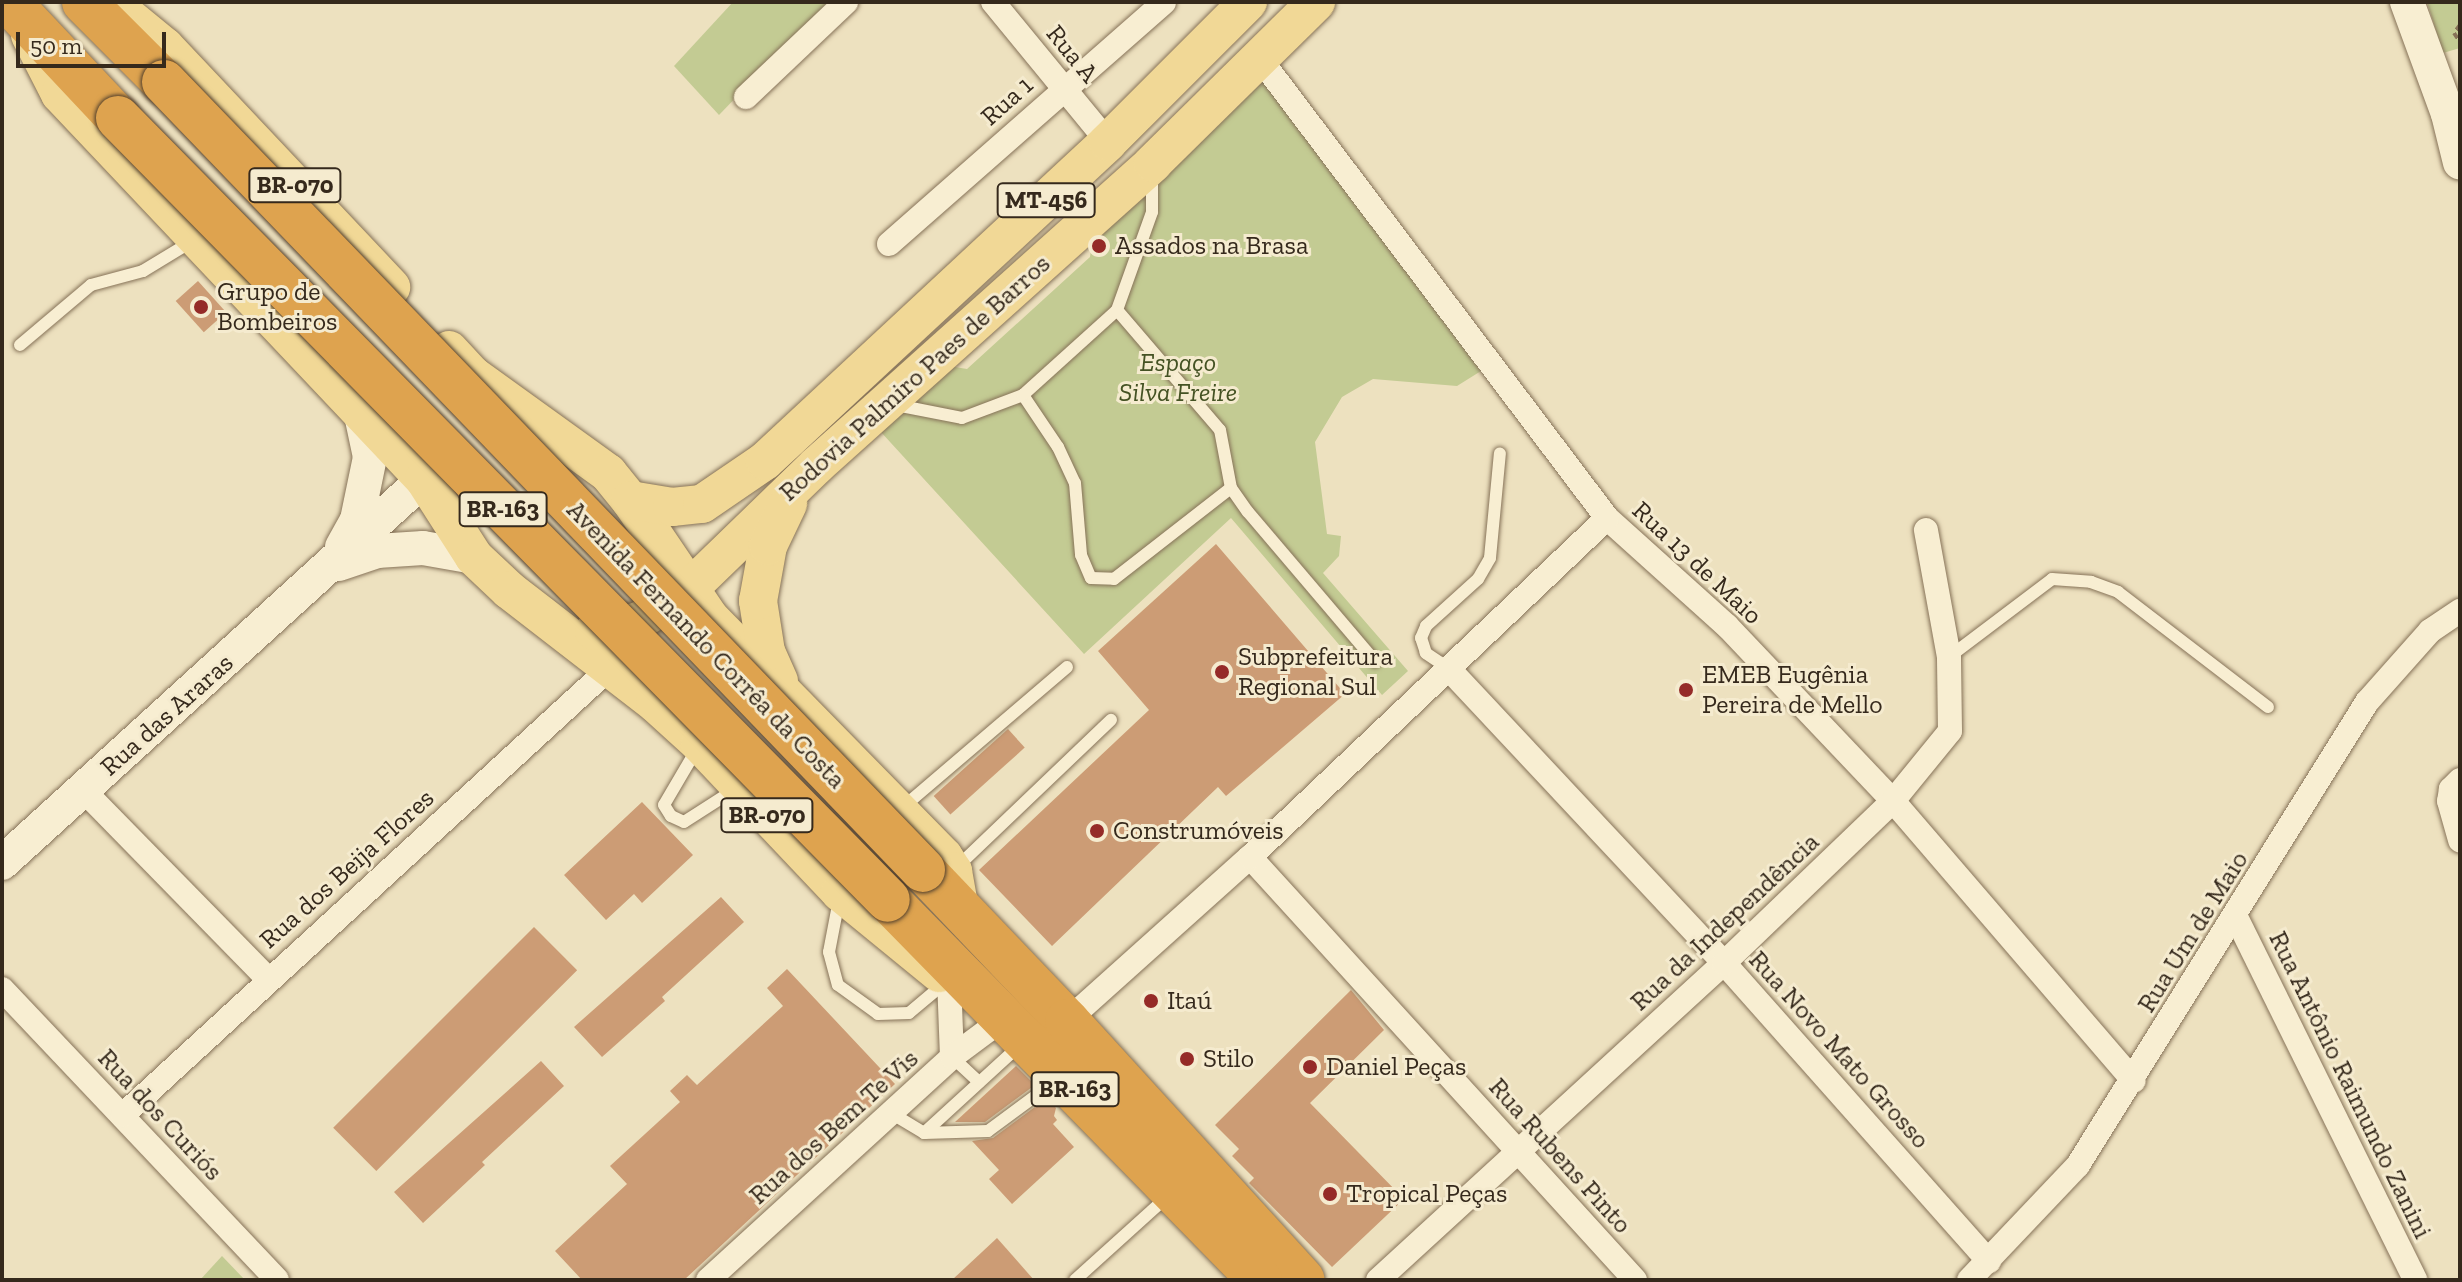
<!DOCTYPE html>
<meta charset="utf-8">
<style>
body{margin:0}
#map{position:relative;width:2462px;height:1282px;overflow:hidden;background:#ede1bf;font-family:"Zilla Slab",serif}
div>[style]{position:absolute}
.green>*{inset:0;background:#c3cb93}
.building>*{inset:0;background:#cc9c75;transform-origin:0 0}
.path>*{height:4px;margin-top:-2px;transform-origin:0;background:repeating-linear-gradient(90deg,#867258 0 6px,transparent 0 10px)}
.roads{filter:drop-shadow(0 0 2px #867258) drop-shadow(0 0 2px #867258)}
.lane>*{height:12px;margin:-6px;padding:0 6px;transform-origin:6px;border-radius:6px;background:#f8eed2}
.street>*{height:24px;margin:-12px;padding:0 12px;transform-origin:12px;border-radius:12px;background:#f8eed2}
.secondary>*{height:34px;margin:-17px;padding:0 17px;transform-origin:17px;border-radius:17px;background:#f8eed2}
.primary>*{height:38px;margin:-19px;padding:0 19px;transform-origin:19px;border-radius:19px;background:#f1d896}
.highway>*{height:44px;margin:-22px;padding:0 22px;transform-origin:22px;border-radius:22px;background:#dea34f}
.bridges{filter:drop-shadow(0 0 2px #53402c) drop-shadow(0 0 2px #53402c)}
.highway-bridge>*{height:44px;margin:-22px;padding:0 22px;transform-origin:22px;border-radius:22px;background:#dea34f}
.dots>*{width:22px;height:22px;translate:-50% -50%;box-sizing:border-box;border:4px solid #f5ebcf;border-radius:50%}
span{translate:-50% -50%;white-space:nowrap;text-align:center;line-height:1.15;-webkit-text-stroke:6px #f5ebcf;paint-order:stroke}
.shield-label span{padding:2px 6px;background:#f5ebcf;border:2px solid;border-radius:6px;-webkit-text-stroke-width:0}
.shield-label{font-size:24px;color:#35291c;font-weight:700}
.street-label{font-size:26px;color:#35291c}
.poi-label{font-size:26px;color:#35291c}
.left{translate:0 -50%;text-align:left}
.park-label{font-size:26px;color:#445223;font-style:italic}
.frame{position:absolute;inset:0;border:4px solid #35291c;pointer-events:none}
.scale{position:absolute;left:16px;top:32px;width:150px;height:36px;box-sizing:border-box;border:4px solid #35291c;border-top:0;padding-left:10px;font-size:24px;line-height:28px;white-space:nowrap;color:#35291c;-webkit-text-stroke:6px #f5ebcf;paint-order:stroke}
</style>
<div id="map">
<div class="green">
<i style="clip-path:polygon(733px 2px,828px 2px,719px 115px,674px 66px)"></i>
<i style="clip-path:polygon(2427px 2px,2460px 2px,2460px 48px,2443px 53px)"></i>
<i style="clip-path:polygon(1260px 77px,1481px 371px,1457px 386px,1373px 379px,1342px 397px,1315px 442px,1327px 534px,1341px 536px,1339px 556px,1323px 573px,1408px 671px,1382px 695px,1231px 518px,1084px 654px,880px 431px,949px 366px,967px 369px,1090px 257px,1093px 235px)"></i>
<i style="clip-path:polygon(222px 1256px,245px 1280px,200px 1280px)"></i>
</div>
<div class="building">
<i style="left:198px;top:281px;width:42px;height:30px;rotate:48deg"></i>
<i style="clip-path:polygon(1216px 544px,1345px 694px,1226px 796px,1218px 787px,1052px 946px,979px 870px,1149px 710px,1098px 651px)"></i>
<i style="left:1008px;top:729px;width:25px;height:100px;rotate:48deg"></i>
<i style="clip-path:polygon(642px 802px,693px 855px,642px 903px,634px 894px,606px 920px,564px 875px)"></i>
<i style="clip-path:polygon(721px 897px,744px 922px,662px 997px,665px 1001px,602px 1057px,574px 1027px)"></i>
<i style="left:534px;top:927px;width:61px;height:284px;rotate:45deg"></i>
<i style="clip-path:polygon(787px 969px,895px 1084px,684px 1280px,582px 1280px,555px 1251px,627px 1184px,610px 1166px,680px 1102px,670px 1091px,687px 1075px,697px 1085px,783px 1006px,767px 988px)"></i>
<i style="clip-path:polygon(1351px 990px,1384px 1030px,1310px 1103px,1404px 1199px,1332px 1267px,1249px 1183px,1254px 1178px,1232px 1156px,1239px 1149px,1215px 1125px)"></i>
<i style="clip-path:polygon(541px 1061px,564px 1086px,482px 1162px,485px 1165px,423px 1223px,394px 1192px)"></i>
<i style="clip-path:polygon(1016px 1066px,1035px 1085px,985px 1122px,955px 1122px)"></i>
<i style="clip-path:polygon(1047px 1098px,1056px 1108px,1054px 1116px,1057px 1120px,1053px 1124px,1074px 1147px,1012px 1204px,989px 1179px,999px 1170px,972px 1141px,993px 1138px)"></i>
<i style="clip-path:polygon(997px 1238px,1034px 1280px,952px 1280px)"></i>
</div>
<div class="path">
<i style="left:2460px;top:25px;width:10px;rotate:127deg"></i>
<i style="left:2454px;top:33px;width:11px;rotate:56deg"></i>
</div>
<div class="roads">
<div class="lane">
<i style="left:1117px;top:310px;width:158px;rotate:49.4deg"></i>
<i style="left:1220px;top:430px;width:59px;rotate:79.3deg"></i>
<i style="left:1231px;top:488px;width:29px;rotate:55deg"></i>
<i style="left:1248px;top:512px;width:196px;rotate:49.6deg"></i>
<i style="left:20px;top:345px;width:93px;rotate:-40.2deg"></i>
<i style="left:91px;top:285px;width:54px;rotate:-15.1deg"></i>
<i style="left:143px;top:271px;width:60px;rotate:-31.3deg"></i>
<i style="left:1023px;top:395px;width:63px;rotate:56.1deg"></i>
<i style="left:1058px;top:447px;width:40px;rotate:65deg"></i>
<i style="left:1075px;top:483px;width:72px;rotate:85.2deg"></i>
<i style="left:1081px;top:555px;width:25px;rotate:67deg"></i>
<i style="left:1091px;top:578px;width:23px;rotate:2deg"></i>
<i style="left:1114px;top:579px;width:148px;rotate:-37.9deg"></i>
<i style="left:896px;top:405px;width:67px;rotate:11.1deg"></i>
<i style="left:962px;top:418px;width:65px;rotate:-20.7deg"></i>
<i style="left:1023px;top:395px;width:127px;rotate:-42.1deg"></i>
<i style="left:1117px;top:310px;width:104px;rotate:-70.3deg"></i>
<i style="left:1152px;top:212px;width:38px;rotate:-90deg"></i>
<i style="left:1949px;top:657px;width:129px;rotate:-37.1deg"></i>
<i style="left:2052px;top:579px;width:39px;rotate:4deg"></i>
<i style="left:2091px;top:582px;width:29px;rotate:20deg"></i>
<i style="left:2118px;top:592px;width:189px;rotate:37.5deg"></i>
<i style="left:1448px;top:668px;width:27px;rotate:-146deg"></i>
<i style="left:1426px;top:653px;width:16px;rotate:-108deg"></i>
<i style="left:1421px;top:638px;width:13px;rotate:-67deg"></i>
<i style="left:1426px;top:626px;width:70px;rotate:-42.1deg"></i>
<i style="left:1478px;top:579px;width:24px;rotate:-60deg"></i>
<i style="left:1490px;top:558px;width:105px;rotate:-84.6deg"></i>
<i style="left:698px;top:747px;width:67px;rotate:120.4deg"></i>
<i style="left:664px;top:805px;width:13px;rotate:58deg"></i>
<i style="left:671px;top:816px;width:14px;rotate:25deg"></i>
<i style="left:684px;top:822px;width:63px;rotate:-32.7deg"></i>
<i style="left:902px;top:808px;width:217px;rotate:-40.5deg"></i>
<i style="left:957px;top:867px;width:213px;rotate:-43.7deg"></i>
<i style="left:839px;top:900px;width:53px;rotate:100.9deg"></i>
<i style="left:829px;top:952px;width:34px;rotate:75deg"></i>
<i style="left:838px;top:985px;width:49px;rotate:35.9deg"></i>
<i style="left:878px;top:1014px;width:31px;rotate:-2deg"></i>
<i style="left:909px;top:1013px;width:50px;rotate:-40.1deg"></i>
<i style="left:952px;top:1057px;width:37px;rotate:43deg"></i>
<i style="left:891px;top:1113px;width:39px;rotate:31deg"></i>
<i style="left:924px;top:1133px;width:64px;rotate:-1.8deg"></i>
<i style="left:988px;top:1131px;width:86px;rotate:-36.5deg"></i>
<i style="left:924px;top:1133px;width:132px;rotate:-42.5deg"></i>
<i style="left:1075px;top:1280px;width:124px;rotate:-42.1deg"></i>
</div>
<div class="street">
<i style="left:993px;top:2px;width:181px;rotate:50.6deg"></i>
<i style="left:1258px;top:56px;width:579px;rotate:52.93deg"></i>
<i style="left:1607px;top:518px;width:161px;rotate:42deg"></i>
<i style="left:1727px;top:626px;width:241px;rotate:46.5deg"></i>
<i style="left:1893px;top:801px;width:369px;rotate:49.3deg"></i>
<i style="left:746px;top:97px;width:138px;rotate:-43.5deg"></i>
<i style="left:889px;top:244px;width:366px;rotate:-41.3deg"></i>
<i style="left:1448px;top:668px;width:404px;rotate:46.9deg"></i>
<i style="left:1724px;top:963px;width:399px;rotate:48.4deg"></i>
<i style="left:2460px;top:780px;width:13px;rotate:135deg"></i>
<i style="left:2451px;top:789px;width:12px;rotate:99deg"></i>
<i style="left:2449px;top:801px;width:41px;rotate:74.2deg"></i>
<i style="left:84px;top:791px;width:263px;rotate:45.6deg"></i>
<i style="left:1250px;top:857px;width:572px;rotate:47.69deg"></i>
<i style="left:2235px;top:915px;width:407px;rotate:63.7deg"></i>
<i style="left:949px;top:979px;width:78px;rotate:87.8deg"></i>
<i style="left:2px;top:989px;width:400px;rotate:46.6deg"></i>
<i style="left:1067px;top:1021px;width:246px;rotate:-41.9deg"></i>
<i style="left:1250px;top:857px;width:492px;rotate:-43.5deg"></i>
<i style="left:123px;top:1115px;width:664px;rotate:-42.56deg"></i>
<i style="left:708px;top:1280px;width:331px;rotate:-42.4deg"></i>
<i style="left:952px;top:1057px;width:64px;rotate:-36.7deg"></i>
<i style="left:1378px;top:1280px;width:469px;rotate:-42.5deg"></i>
<i style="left:1724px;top:963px;width:234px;rotate:-43.8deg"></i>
<i style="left:1893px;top:801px;width:90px;rotate:-50.8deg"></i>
<i style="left:1950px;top:731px;width:74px;rotate:-90.8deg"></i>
<i style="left:1949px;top:657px;width:129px;rotate:-100.3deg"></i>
<i style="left:1969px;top:1280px;width:158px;rotate:-46.5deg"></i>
<i style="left:2078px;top:1165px;width:546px;rotate:-58.03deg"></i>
<i style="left:2367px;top:702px;width:95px;rotate:-48.4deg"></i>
<i style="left:2430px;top:631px;width:36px;rotate:-34deg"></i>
</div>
<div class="secondary">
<i style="left:2407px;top:2px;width:119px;rotate:69.9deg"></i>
<i style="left:2448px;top:114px;width:50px;rotate:76.2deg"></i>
<i style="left:342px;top:547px;width:31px;rotate:-61deg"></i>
<i style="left:357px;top:520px;width:64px;rotate:-78.3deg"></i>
<i style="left:370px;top:457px;width:48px;rotate:-102deg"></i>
<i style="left:339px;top:564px;width:40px;rotate:-18.9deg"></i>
<i style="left:377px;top:551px;width:46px;rotate:-3.7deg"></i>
<i style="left:423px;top:548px;width:52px;rotate:10deg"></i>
<i style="left:2px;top:863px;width:571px;rotate:-42.3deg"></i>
</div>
<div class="primary">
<i style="left:110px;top:2px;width:71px;rotate:39.3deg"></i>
<i style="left:165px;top:47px;width:330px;rotate:46.7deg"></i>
<i style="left:30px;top:35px;width:66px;rotate:63deg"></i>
<i style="left:60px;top:94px;width:530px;rotate:46.61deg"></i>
<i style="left:424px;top:479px;width:93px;rotate:57.3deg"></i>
<i style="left:474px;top:557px;width:48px;rotate:43.3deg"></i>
<i style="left:509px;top:590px;width:185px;rotate:37.7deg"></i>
<i style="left:655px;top:703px;width:61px;rotate:42.3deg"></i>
<i style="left:700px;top:744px;width:204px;rotate:46.6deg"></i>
<i style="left:840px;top:892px;width:128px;rotate:39.3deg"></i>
<i style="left:449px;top:350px;width:34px;rotate:47deg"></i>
<i style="left:472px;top:375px;width:168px;rotate:35.8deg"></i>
<i style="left:608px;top:473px;width:35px;rotate:51deg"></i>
<i style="left:630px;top:500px;width:143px;rotate:55.9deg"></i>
<i style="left:710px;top:618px;width:334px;rotate:45.6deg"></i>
<i style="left:944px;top:857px;width:17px;rotate:57deg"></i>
<i style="left:953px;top:871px;width:40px;rotate:80deg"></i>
<i style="left:630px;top:500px;width:43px;rotate:9.5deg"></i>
<i style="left:672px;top:507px;width:30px;rotate:-6deg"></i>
<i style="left:702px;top:504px;width:76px;rotate:-34.3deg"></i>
<i style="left:765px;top:461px;width:468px;rotate:-42.9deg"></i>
<i style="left:1108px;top:142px;width:198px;rotate:-45deg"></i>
<i style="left:594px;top:631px;width:46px;rotate:-12.5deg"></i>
<i style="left:639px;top:621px;width:59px;rotate:-32.6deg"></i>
<i style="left:689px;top:589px;width:178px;rotate:-44.1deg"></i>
<i style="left:817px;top:465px;width:452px;rotate:-41.9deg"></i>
<i style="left:1153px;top:163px;width:229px;rotate:-44.6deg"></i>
<i style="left:779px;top:681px;width:32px;rotate:-114deg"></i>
<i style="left:766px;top:652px;width:52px;rotate:-98.9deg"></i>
<i style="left:758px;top:601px;width:56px;rotate:-79.7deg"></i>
<i style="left:768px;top:546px;width:47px;rotate:-64.5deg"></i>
</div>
<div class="highway">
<i style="left:9px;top:2px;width:159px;rotate:46.8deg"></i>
<i style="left:84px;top:2px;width:113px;rotate:45deg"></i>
<i style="left:923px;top:870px;width:209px;rotate:46.4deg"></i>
<i style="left:1067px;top:1021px;width:350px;rotate:47.7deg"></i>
<i style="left:888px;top:900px;width:532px;rotate:45.61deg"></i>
</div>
</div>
<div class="bridges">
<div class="highway-bridge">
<i style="left:164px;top:82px;width:1094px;rotate:46.07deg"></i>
<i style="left:118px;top:118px;width:1097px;rotate:45.44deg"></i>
</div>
</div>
<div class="dots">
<i style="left:1099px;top:246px;background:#952b28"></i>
<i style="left:201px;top:307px;background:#952b28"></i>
<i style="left:1222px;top:672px;background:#952b28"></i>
<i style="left:1686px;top:690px;background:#952b28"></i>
<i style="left:1097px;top:831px;background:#952b28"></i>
<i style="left:1151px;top:1001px;background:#952b28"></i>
<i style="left:1187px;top:1059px;background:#952b28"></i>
<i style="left:1310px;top:1067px;background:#952b28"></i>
<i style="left:1330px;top:1194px;background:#952b28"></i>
</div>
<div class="shield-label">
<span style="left:295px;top:185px">BR-070</span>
<span style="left:1046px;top:200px">MT-456</span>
<span style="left:503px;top:509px">BR-163</span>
<span style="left:767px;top:815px">BR-070</span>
<span style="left:1075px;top:1089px">BR-163</span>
</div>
<div class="street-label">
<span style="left:1072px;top:54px;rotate:51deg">Rua A</span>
<span style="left:1007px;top:101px;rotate:-42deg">Rua 1</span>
<span style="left:915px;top:378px;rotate:-42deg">Rodovia Palmiro Paes de Barros</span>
<span style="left:1697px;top:563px;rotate:43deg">Rua 13 de Maio</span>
<span style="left:706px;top:645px;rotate:46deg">Avenida Fernando Corrêa da Costa</span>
<span style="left:167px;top:715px;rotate:-42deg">Rua das Araras</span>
<span style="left:347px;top:869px;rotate:-42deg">Rua dos Beija Flores</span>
<span style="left:1725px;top:922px;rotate:-43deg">Rua da Independência</span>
<span style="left:2193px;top:932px;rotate:-58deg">Rua Um de Maio</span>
<span style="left:1839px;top:1050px;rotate:48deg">Rua Novo Mato Grosso</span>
<span style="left:2350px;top:1085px;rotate:64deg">Rua Antônio Raimundo Zanini</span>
<span style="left:160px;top:1115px;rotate:47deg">Rua dos Curiós</span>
<span style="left:834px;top:1127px;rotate:-42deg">Rua dos Bem Te Vis</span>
<span style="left:1560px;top:1156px;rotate:48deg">Rua Rubens Pinto</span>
</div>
<div class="poi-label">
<span class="left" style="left:1115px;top:246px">Assados na Brasa</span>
<span class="left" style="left:217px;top:307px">Grupo de<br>Bombeiros</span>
<span class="left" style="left:1238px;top:672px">Subprefeitura<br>Regional Sul</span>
<span class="left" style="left:1702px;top:690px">EMEB Eugênia<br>Pereira de Mello</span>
<span class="left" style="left:1113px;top:831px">Construmóveis</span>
<span class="left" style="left:1167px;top:1001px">Itaú</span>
<span class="left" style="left:1203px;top:1059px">Stilo</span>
<span class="left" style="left:1326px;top:1067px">Daniel Peças</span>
<span class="left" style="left:1346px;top:1194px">Tropical Peças</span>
</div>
<div class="park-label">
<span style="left:1178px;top:378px">Espaço<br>Silva Freire</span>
</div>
<div class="frame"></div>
<div class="scale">50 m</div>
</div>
